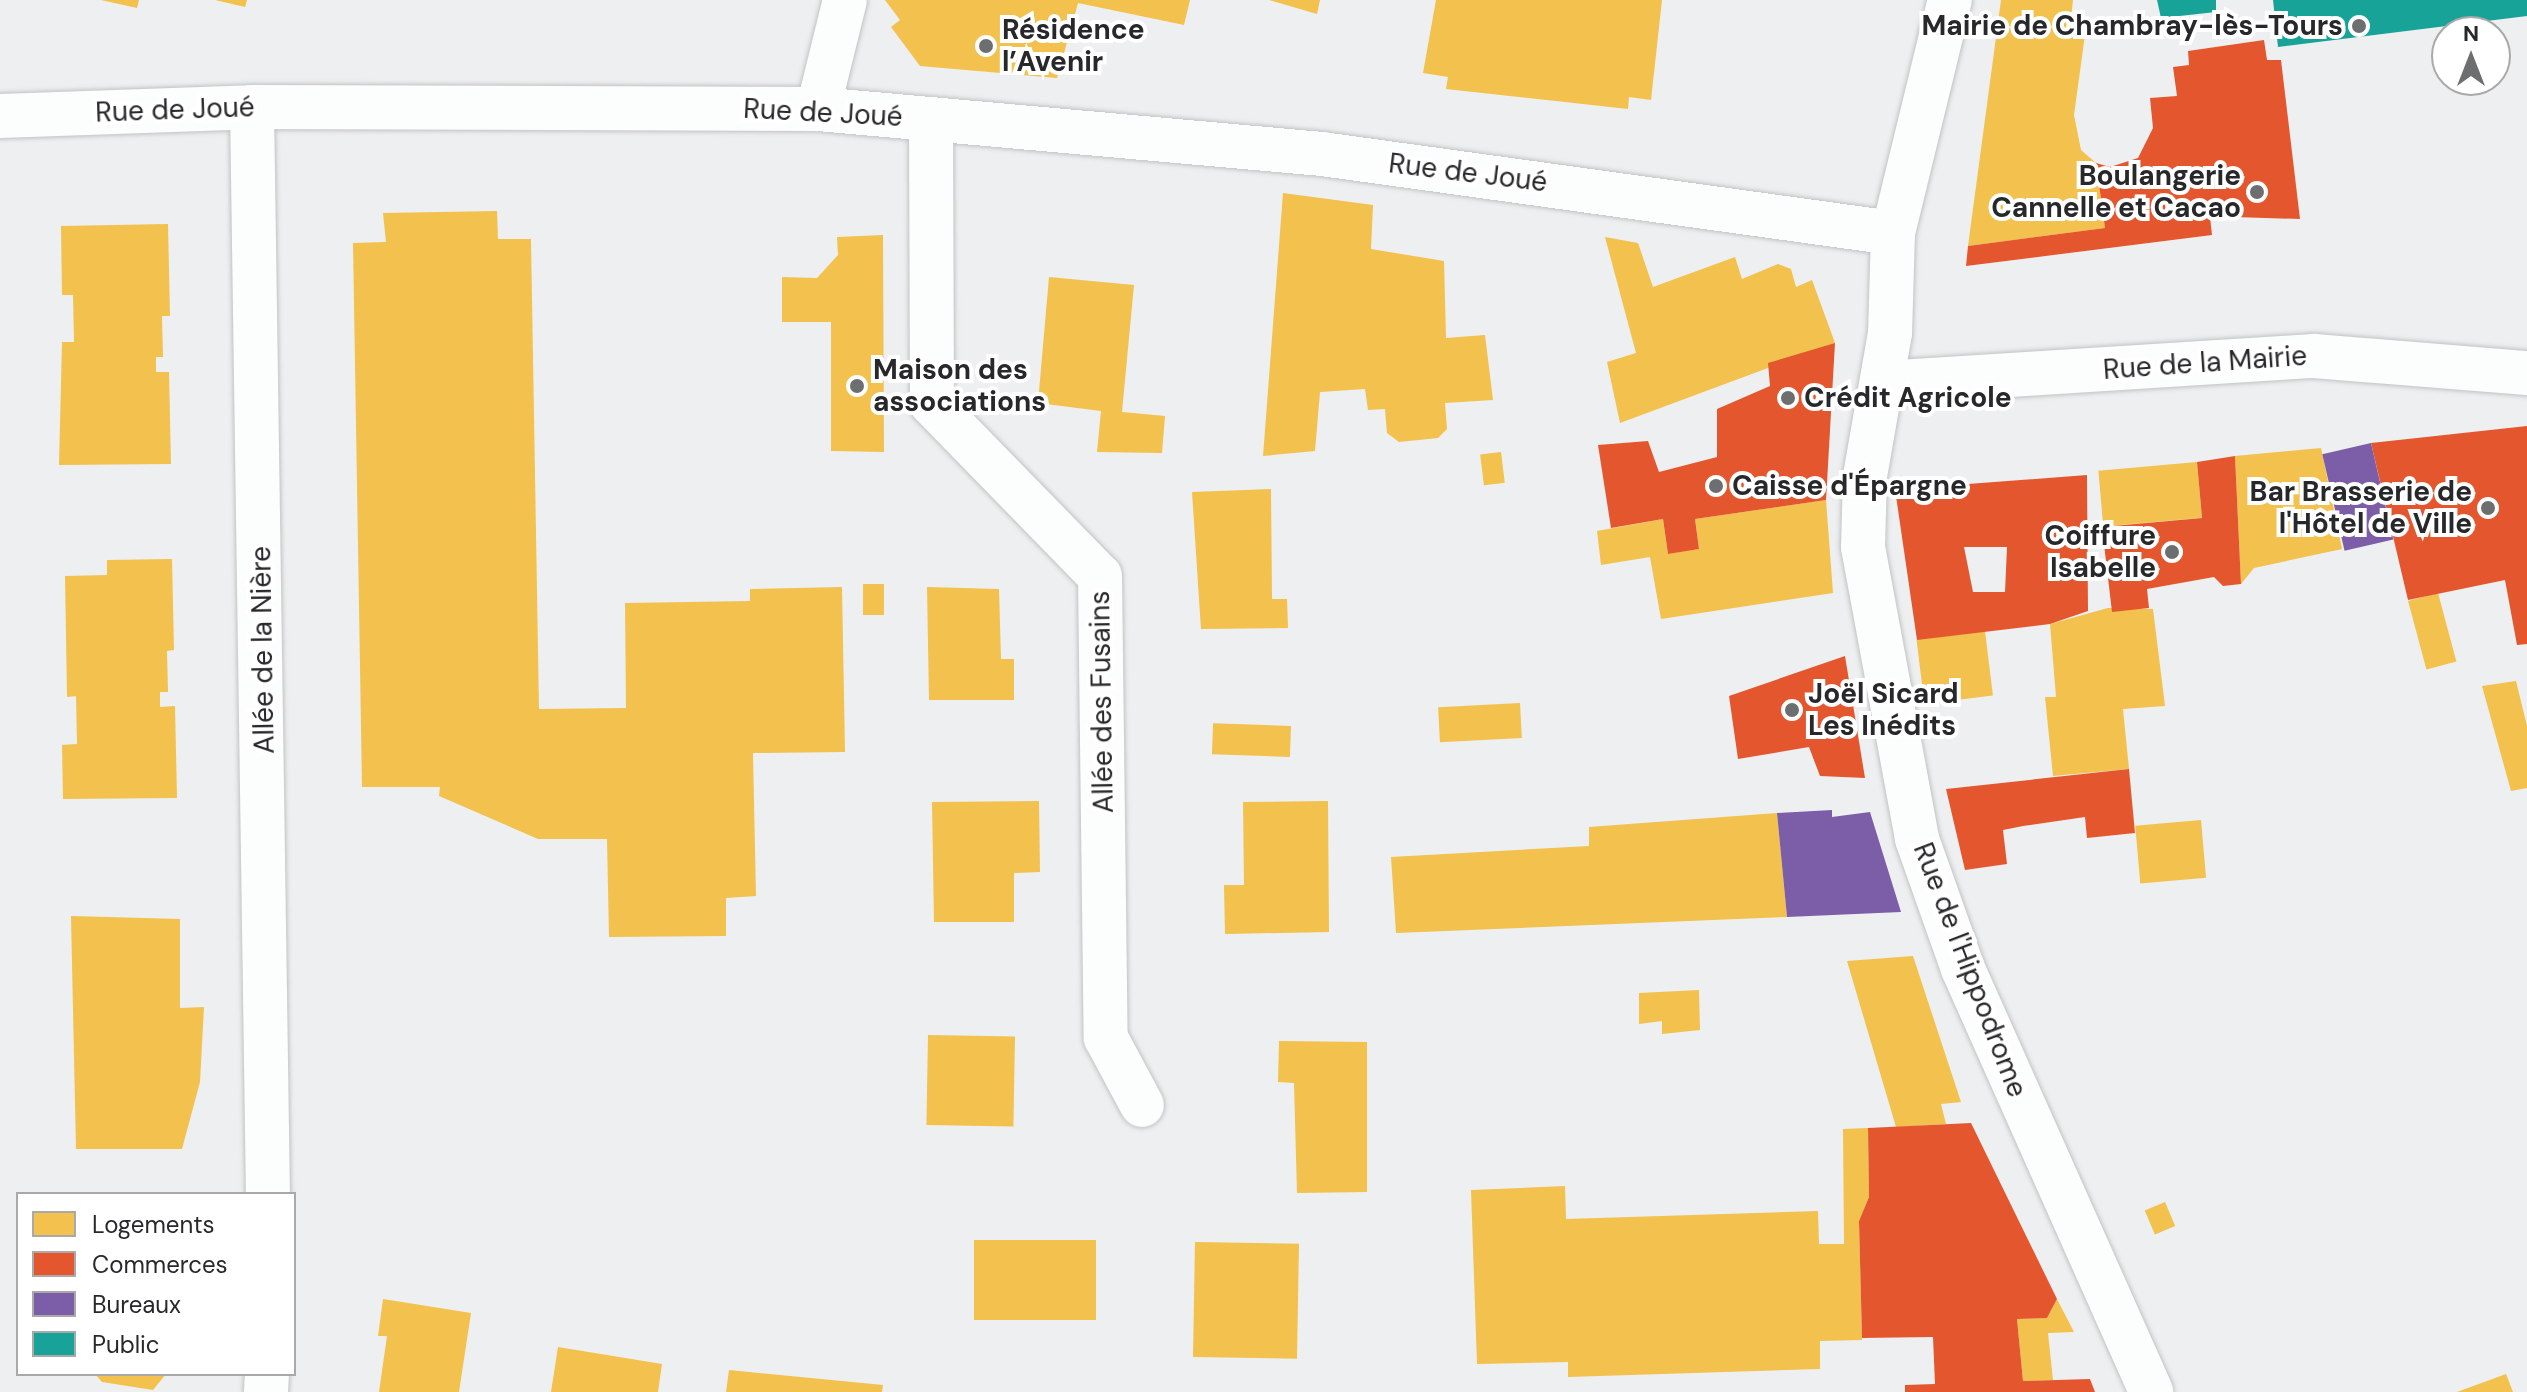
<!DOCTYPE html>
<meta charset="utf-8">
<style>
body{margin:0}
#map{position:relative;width:2527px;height:1392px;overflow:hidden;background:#eeeff0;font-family:"DM Sans",sans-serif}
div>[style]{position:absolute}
.homes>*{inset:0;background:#f2c14e;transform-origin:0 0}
.shops>*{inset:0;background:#e4572e}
.offices>*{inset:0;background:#7b5ea7;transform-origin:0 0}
.public>*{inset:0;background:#17a398}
.roads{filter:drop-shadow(0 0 2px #c2c3c4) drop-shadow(0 0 2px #c2c3c4)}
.street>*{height:44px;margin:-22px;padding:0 22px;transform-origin:22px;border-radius:22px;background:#fcfdfd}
.secondary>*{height:44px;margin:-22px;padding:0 22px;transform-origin:22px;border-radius:22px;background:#fcfdfd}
.dots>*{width:22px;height:22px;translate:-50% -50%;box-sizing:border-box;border:4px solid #fff;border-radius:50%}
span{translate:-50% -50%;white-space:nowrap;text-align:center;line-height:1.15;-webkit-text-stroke:8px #fff;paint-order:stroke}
.poi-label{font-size:28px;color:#272829;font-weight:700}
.right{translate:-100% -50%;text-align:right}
.left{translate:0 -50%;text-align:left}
.street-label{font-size:28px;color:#272829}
.legend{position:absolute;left:16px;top:1192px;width:280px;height:184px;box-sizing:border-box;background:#fff;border:2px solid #a9a9a9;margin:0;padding:10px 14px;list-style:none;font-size:24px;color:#272829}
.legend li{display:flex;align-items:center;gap:16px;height:40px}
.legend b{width:40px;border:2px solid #a9a9a9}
.north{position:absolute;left:2431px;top:16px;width:80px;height:80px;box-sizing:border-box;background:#fff;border:2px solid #a9a9a9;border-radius:50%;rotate:0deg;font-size:22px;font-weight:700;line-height:32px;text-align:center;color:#272829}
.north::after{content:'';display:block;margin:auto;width:28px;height:36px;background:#6d6e6f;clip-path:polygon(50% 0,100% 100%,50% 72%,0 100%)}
</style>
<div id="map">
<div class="homes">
<i style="clip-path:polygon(101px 0,139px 0,137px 8px)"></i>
<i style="clip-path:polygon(215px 0,247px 0,245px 7px)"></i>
<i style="clip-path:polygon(885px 0,1190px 0,1184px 25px,1078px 3px,1057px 78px,920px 66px,891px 27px,900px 20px)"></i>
<i style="clip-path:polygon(1269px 0,1320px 0,1317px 14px)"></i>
<i style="clip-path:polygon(1436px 0,1662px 0,1651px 100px,1629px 97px,1628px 109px,1446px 89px,1448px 77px,1423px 73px)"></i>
<i style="clip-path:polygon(2001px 0,2073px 0,2071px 18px,2087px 20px,2074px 115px,2081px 150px,2096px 163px,2105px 228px,1968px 246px)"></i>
<i style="clip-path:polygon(1283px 193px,1373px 205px,1371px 249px,1444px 261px,1446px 338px,1485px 335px,1493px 400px,1445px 403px,1447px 429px,1438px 438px,1399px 442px,1387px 433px,1385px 409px,1368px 410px,1365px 389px,1320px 392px,1315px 451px,1263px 456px)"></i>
<i style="clip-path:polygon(497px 211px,498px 239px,531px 239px,539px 709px,626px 708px,625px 603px,750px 601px,750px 589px,842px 587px,845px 752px,753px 753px,756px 896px,726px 898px,726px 936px,609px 937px,607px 839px,538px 839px,439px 796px,440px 787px,362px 787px,353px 243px,386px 242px,383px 213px)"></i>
<i style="clip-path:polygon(168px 224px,170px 316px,162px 316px,163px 357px,156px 357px,156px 372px,169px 372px,171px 464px,59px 465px,62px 342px,74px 342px,73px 295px,62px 295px,61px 226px)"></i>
<i style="clip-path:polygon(883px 235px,884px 452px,831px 451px,831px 322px,782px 322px,782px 277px,817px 278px,838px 255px,837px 237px)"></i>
<i style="clip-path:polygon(1605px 237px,1638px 243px,1653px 287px,1735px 257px,1742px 279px,1778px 264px,1791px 269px,1796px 287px,1812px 280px,1835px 343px,1620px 423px,1607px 362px,1636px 353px)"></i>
<i style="clip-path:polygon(1049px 277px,1134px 285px,1122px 412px,1165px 416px,1162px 453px,1097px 452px,1101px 411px,1038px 403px)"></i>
<i style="clip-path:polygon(2321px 448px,2342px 549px,2254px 568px,2241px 584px,2235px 456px)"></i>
<i style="left:1501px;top:452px;width:31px;height:21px;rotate:83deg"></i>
<i style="left:2197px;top:462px;width:56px;height:99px;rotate:85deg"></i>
<i style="clip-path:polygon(1271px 489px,1272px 599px,1287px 599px,1288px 628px,1201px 629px,1192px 492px)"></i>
<i style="clip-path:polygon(1826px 500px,1833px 593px,1661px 619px,1650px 557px,1601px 565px,1597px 531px,1663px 519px,1668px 554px,1684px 551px,1699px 549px,1695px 519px)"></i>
<i style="clip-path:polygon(172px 559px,174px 650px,167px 651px,168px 692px,160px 692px,160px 707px,175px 706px,177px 798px,63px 799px,62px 745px,77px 744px,76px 696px,67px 697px,65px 576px,107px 575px,107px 560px)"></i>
<i style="left:863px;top:584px;width:21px;height:31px"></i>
<i style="clip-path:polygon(927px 587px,999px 589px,1001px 659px,1014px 659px,1014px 700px,929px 700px)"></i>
<i style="left:2438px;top:593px;width:71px;height:31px;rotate:75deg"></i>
<i style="clip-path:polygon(2108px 608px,2153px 609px,2165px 706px,2123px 709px,2129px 769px,2053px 776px,2045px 697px,2056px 697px,2050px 624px)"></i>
<i style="left:1985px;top:631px;width:65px;height:69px;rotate:83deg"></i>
<i style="clip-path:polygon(2516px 681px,2527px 726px,2527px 788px,2511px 791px,2482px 686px)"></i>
<i style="left:1520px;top:703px;width:35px;height:82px;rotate:87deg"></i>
<i style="left:1291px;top:726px;width:31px;height:78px;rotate:92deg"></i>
<i style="clip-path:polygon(1039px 801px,1040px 872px,1014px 873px,1014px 922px,934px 922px,932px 802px)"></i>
<i style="clip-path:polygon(1328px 801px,1329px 932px,1225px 934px,1224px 885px,1244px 885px,1243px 802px)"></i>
<i style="clip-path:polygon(1777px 813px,1787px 917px,1396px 933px,1391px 857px,1589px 846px,1589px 827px)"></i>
<i style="left:2201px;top:820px;width:58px;height:66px;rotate:85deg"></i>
<i style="clip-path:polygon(71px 916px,180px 919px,180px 1008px,204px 1007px,200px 1082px,182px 1149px,76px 1149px)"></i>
<i style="clip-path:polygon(1913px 956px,1961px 1102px,1941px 1104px,1946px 1124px,1896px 1127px,1847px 961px)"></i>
<i style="clip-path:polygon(1699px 990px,1700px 1030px,1662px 1034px,1662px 1021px,1639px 1024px,1639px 993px)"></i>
<i style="left:928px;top:1035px;width:87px;height:90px;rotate:1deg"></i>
<i style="clip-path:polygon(1279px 1041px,1367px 1042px,1367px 1192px,1297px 1193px,1294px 1083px,1278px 1082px)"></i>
<i style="clip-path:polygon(1868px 1128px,1869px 1197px,1859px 1221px,1862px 1340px,1820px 1341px,1820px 1369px,1568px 1377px,1568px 1362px,1477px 1364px,1471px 1190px,1565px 1186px,1566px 1219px,1818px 1211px,1819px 1244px,1844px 1244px,1843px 1129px)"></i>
<i style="left:2165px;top:1202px;width:26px;height:22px;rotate:67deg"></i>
<i style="left:1096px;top:1240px;width:80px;height:122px;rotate:90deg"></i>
<i style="left:1195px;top:1242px;width:104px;height:115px;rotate:1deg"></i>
<i style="clip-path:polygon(383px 1299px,471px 1313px,459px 1392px,379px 1392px,387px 1336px,378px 1336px)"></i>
<i style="clip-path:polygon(2057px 1299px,2074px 1332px,2048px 1333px,2053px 1380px,2023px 1381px,2017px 1319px,2047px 1318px)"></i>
<i style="clip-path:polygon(558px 1347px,662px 1364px,658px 1392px,551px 1392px)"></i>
<i style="clip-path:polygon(729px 1370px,883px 1385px,882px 1392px,726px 1392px)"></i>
<i style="clip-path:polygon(95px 1374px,166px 1374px,153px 1390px,102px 1382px)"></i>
<i style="clip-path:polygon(2506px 1374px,2513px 1392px,2457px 1392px)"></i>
</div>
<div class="shops">
<i style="clip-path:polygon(2264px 40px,2267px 60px,2281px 60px,2300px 219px,2234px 217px,2226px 207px,2209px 208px,2212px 235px,1966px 266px,1968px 246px,2105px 228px,2096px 163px,2110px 167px,2138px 158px,2153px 128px,2150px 98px,2177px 96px,2173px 67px,2189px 65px,2188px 51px)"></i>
<i style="clip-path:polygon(1835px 343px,1826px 500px,1695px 519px,1699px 549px,1668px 554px,1663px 519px,1611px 528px,1598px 445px,1648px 441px,1659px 472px,1717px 457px,1717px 409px,1770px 386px,1768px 363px)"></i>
<i style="clip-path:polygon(2527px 426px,2527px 644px,2517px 645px,2505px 580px,2408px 600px,2371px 443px)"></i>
<i style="clip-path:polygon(2235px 456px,2241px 584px,2223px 586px,2214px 577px,2147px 589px,2149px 608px,2112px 612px,2102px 527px,2202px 518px,2197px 462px)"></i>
<i style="clip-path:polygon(evenodd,2087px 475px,2088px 611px,2050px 624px,1917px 640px,1896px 496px,1902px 489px,2087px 475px,1964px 547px,2007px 547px,2005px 592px,1973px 592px,1964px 547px)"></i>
<i style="clip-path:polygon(1845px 656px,1865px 778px,1820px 776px,1809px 747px,1738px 759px,1729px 696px)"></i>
<i style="clip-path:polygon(2129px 769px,2135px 833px,2087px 838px,2085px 817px,2023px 826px,2003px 830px,2007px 864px,1965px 870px,1946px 789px)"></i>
<i style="clip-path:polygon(1971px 1123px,2057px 1299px,2047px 1318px,2017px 1319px,2023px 1381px,2090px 1379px,2095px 1392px,1905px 1392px,1905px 1385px,1935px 1384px,1933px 1337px,1862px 1338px,1859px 1221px,1869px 1197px,1868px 1128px)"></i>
</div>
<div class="offices">
<i style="left:2371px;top:443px;width:99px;height:50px;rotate:77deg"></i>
<i style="clip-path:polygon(1832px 810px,1832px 817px,1870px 812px,1901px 912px,1787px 917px,1777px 813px)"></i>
</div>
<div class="public">
<i style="clip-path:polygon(2157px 0,2216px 0,2216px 12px,2161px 18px)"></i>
<i style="clip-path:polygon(2273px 0,2527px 0,2527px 16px,2278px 47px)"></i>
</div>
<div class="roads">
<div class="street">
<i style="left:252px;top:107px;width:1087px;rotate:89.16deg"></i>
<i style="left:818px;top:109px;width:112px;rotate:-76.1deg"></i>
<i style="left:931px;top:119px;width:285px;rotate:89.8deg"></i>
<i style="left:932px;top:404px;width:240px;rotate:45.7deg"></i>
<i style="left:1100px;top:576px;width:462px;rotate:89.3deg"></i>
<i style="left:1106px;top:1038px;width:76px;rotate:61.8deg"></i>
<i style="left:1893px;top:233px;width:240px;rotate:-76.3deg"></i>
<i style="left:1883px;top:383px;width:432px;rotate:-3.6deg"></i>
<i style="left:2314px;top:356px;width:214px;rotate:4.6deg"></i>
<i style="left:266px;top:1392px;width:18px;rotate:-87deg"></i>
</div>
<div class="secondary">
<i style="left:0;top:116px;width:252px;rotate:-2deg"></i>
<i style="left:252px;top:107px;width:566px;rotate:0.2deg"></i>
<i style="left:818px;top:109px;width:506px;rotate:5.1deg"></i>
<i style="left:1322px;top:154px;width:576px;rotate:7.88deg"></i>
<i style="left:1893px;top:233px;width:100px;rotate:91.7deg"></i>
<i style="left:1890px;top:333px;width:145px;rotate:99.9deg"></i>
<i style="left:1865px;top:476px;width:71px;rotate:91.6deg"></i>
<i style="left:1863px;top:547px;width:297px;rotate:79.5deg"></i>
<i style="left:1917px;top:839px;width:138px;rotate:70.5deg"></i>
<i style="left:1963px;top:969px;width:463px;rotate:66deg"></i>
</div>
</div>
<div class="dots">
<i style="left:2359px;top:26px;background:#6d6e6f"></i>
<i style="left:986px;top:46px;background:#6d6e6f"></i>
<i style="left:2257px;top:192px;background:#6d6e6f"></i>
<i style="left:857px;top:386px;background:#6d6e6f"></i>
<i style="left:1788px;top:398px;background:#6d6e6f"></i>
<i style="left:1716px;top:486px;background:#6d6e6f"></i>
<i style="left:2488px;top:508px;background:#6d6e6f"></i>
<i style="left:2172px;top:552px;background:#6d6e6f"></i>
<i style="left:1792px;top:710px;background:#6d6e6f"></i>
</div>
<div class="poi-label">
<span class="right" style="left:2343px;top:26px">Mairie de Chambray-lès-Tours</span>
<span class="left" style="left:1002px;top:46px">Résidence<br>l’Avenir</span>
<span class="right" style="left:2241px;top:192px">Boulangerie<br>Cannelle et Cacao</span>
<span class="left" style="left:873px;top:386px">Maison des<br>associations</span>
<span class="left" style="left:1804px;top:398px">Crédit Agricole</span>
<span class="left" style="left:1732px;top:486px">Caisse d'Épargne</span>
<span class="right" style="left:2472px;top:508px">Bar Brasserie de<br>l'Hôtel de Ville</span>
<span class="right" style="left:2156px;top:552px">Coiffure<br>Isabelle</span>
<span class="left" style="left:1808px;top:710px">Joël Sicard<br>Les Inédits</span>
</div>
<div class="street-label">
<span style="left:175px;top:110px;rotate:-2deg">Rue de Joué</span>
<span style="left:823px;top:113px;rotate:3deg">Rue de Joué</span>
<span style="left:1468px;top:173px;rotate:7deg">Rue de Joué</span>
<span style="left:2205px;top:363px;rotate:-4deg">Rue de la Mairie</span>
<span style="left:263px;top:650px;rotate:-91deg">Allée de la Nière</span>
<span style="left:1102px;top:702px;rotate:-91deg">Allée des Fusains</span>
<span style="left:1970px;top:970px;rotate:69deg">Rue de l'Hippodrome</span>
</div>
<ul class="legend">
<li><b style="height:22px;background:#f2c14e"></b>Logements</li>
<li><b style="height:22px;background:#e4572e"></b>Commerces</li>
<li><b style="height:22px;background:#7b5ea7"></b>Bureaux</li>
<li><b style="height:22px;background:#17a398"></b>Public</li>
</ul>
<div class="north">N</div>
</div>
